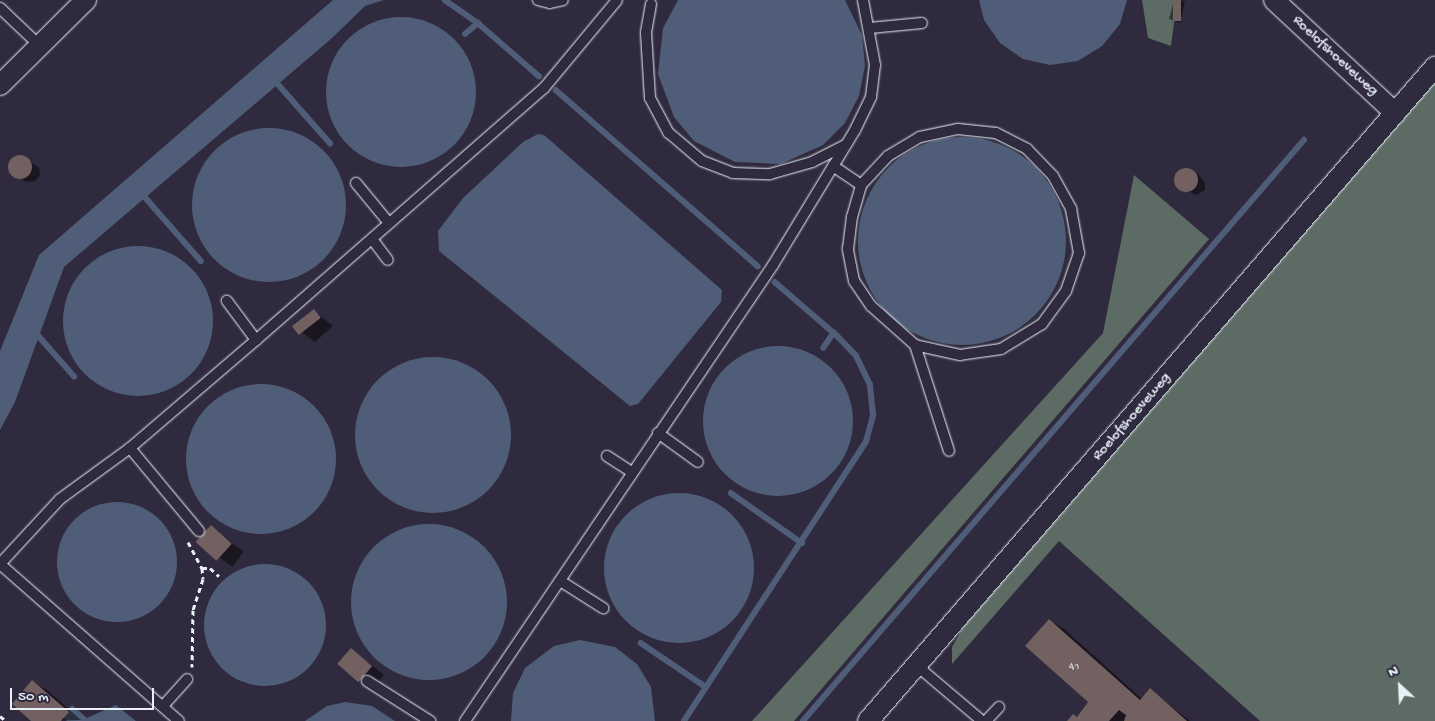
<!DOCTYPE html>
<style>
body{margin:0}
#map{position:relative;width:1435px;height:721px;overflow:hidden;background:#2f2a3d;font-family:"Gochi Hand",sans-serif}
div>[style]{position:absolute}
.green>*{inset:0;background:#5c6c64}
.water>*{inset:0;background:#505d79}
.round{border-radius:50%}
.shadow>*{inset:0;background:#0007;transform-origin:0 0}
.stream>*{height:5.5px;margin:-2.75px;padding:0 2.75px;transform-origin:2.75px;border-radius:2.75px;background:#505d79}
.building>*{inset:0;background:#736060;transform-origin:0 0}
.path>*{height:3px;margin-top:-1.5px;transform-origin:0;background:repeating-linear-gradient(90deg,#e8f1f8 0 5px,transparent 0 9px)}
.roads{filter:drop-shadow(0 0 1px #e8f1f8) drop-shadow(0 0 1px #e8f1f8)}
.service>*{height:10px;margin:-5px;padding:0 5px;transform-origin:5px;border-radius:5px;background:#2f2a3d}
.minor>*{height:20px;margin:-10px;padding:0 10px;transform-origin:10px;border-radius:10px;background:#2f2a3d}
span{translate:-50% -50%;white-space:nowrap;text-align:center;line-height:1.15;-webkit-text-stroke:4.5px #2f2a3d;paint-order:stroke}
.number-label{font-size:12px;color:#cbcdd2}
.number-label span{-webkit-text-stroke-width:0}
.street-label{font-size:15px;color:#e8f1f8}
.north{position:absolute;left:1375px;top:661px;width:50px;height:50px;-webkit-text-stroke:4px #2f2a3d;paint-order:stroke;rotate:335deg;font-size:14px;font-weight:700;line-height:20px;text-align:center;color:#e8f1f8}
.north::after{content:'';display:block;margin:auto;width:18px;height:22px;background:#e8f1f8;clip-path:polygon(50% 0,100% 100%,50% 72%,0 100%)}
.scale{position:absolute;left:10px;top:688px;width:144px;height:22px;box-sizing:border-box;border:2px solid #e8f1f8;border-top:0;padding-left:6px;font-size:15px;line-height:18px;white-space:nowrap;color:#e8f1f8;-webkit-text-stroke:4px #2f2a3d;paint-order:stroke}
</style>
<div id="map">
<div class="green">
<i style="clip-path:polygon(1142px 0,1177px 0,1171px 46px,1148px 38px)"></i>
<i style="clip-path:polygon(1435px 82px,1435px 721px,1260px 721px,1059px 541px,952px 664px,952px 647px,964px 626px)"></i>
<i style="clip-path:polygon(1134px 175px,1209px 239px,794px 721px,752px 721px,1103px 333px)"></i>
</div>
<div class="water">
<i style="clip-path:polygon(333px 0,384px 0,365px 6px,332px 38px,64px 267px,15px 402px,0 430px,0 351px,39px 255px)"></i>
<i style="clip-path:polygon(678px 0,845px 0,862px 35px,865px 66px,859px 96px,845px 123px,823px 145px,781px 164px,735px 162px,694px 141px,674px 117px,658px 74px,663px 28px)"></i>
<i style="clip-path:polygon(979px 0,1127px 0,1120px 24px,1102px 46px,1078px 61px,1050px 65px,1023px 59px,1000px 43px,984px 20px)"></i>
<i class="round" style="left:326px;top:17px;width:150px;height:150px"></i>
<i class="round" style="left:192px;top:128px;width:154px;height:154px"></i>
<i style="clip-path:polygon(538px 134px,544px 135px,722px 290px,721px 302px,638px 404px,630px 406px,439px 251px,438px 231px,463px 198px,523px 142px)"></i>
<i class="round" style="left:858px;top:137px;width:208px;height:208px"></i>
<i class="round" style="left:63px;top:246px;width:150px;height:150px"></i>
<i class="round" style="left:703px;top:346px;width:150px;height:150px"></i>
<i class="round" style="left:355px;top:357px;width:156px;height:156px"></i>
<i class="round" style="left:186px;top:384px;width:150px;height:150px"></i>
<i class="round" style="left:604px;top:493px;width:150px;height:150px"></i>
<i class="round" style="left:57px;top:502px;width:120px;height:120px"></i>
<i class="round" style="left:351px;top:524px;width:156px;height:156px"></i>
<i class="round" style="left:204px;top:564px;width:122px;height:122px"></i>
<i style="clip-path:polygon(580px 640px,615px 647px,637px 664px,651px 687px,655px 721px,511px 721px,513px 693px,525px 668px,554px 646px)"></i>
<i style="clip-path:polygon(345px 702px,372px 706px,395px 721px,305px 721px,327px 706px)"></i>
<i style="clip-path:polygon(72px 705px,87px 718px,116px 705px,136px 721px,67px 721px,62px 716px)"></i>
</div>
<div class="shadow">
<i style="clip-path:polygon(1174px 0,1185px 1px,1180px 23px,1169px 19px)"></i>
<i style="clip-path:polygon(25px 157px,39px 168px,40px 175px,35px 181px,26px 182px,11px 172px,10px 165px,15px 158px)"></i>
<i style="clip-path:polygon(1181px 170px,1190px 170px,1199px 175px,1205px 183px,1205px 190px,1197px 195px,1179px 188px,1176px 176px)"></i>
<i style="clip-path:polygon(314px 311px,333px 326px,315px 342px,295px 327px)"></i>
<i style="left:211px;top:527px;width:41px;height:19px;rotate:37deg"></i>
<i style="clip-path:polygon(1049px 620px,1063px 628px,1142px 699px,1150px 690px,1190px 721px,1068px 721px,1078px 718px,1089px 702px)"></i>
<i style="left:351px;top:650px;width:41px;height:18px;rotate:37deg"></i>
<i style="clip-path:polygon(32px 682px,46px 689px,81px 720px,33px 721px)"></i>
</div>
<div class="stream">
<i style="left:445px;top:0;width:40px;rotate:34.9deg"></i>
<i style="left:465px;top:34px;width:17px;rotate:-40deg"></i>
<i style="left:478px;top:23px;width:81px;rotate:41deg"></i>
<i style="left:278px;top:84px;width:79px;rotate:48.6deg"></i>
<i style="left:556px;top:90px;width:268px;rotate:41.1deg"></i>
<i style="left:145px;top:197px;width:85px;rotate:48.8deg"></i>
<i style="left:775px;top:282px;width:78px;rotate:40.8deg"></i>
<i style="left:38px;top:335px;width:55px;rotate:48.7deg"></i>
<i style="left:731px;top:493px;width:87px;rotate:35.2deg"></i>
<i style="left:641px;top:643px;width:78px;rotate:34.1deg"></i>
<i style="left:684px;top:721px;width:333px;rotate:-56.9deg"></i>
<i style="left:866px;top:442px;width:28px;rotate:-75deg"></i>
<i style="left:873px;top:415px;width:30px;rotate:-96deg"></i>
<i style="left:870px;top:385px;width:32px;rotate:-116deg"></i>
<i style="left:856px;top:356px;width:32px;rotate:-134deg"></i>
<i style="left:834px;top:333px;width:18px;rotate:124deg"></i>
<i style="left:803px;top:721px;width:767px;rotate:-49.23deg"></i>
</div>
<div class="building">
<i style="left:1173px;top:0;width:8px;height:21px"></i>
<i class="round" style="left:8px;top:155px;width:24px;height:24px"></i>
<i class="round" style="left:1174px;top:168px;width:24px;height:24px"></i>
<i style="left:314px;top:309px;width:11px;height:28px;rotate:52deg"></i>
<i style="left:211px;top:525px;width:28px;height:23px;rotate:42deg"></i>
<i style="clip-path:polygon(1049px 619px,1140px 700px,1150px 688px,1187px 721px,1124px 721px,1126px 715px,1119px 710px,1109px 721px,1067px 721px,1073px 714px,1077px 717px,1088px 702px,1025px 646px)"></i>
<i style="left:351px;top:648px;width:28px;height:21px;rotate:41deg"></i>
<i style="clip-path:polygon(32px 680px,69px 712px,61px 721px,31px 721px,12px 704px)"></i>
</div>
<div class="path">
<i style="left:188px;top:542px;width:30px;rotate:62deg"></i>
<i style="left:202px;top:568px;width:11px;rotate:85deg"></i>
<i style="left:203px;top:579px;width:33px;rotate:108deg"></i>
<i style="left:193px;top:610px;width:57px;rotate:91deg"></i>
<i style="left:202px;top:568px;width:8px"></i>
<i style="left:210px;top:568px;width:12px;rotate:42deg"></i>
<i style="left:0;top:716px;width:8px;rotate:40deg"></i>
</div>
<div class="roads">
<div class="service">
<i style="left:538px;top:0;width:12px;rotate:14deg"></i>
<i style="left:550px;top:3px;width:13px;rotate:-13deg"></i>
<i style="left:651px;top:4px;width:29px;rotate:100deg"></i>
<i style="left:646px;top:33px;width:65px;rotate:86.5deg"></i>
<i style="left:650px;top:98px;width:40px;rotate:62deg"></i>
<i style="left:669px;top:133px;width:43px;rotate:40.3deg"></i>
<i style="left:702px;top:161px;width:33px;rotate:21deg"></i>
<i style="left:733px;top:173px;width:37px;rotate:2deg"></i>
<i style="left:770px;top:174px;width:44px;rotate:-15.9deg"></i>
<i style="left:812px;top:162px;width:37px;rotate:-27deg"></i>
<i style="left:0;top:8px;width:55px;rotate:43.5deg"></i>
<i style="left:870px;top:28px;width:52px;rotate:-5.5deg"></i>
<i style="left:833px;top:166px;width:34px;rotate:34deg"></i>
<i style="left:861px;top:185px;width:40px;rotate:-47deg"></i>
<i style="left:888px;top:156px;width:37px;rotate:-31deg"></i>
<i style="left:920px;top:137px;width:39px;rotate:-12deg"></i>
<i style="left:958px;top:129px;width:38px;rotate:6deg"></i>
<i style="left:996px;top:133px;width:35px;rotate:27deg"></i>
<i style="left:1027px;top:149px;width:37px;rotate:46deg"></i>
<i style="left:1053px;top:176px;width:38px;rotate:61deg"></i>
<i style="left:1071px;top:209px;width:45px;rotate:79.7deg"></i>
<i style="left:1079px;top:253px;width:40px;rotate:108.9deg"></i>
<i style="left:1066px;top:291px;width:41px;rotate:126deg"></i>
<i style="left:1042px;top:324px;width:48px;rotate:148.6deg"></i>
<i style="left:1001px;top:349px;width:41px;rotate:171.7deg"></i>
<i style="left:960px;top:355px;width:46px;rotate:-167.5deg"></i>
<i style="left:915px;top:345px;width:59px;rotate:-138.4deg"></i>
<i style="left:871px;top:306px;width:30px;rotate:-124deg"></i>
<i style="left:854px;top:281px;width:33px;rotate:-101deg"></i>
<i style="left:848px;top:249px;width:32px;rotate:-83deg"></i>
<i style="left:852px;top:217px;width:33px;rotate:-74deg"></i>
<i style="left:356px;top:183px;width:52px;rotate:50.5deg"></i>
<i style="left:372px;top:239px;width:26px;rotate:53deg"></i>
<i style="left:256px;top:340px;width:383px;rotate:-41.2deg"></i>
<i style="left:544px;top:88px;width:114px;rotate:-50.3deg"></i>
<i style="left:915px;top:345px;width:111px;rotate:72.2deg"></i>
<i style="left:658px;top:433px;width:49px;rotate:35.9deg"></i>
<i style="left:130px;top:448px;width:108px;rotate:50.3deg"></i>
<i style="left:607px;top:456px;width:30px;rotate:33deg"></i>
<i style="left:0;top:564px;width:88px;rotate:-47.3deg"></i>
<i style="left:60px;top:499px;width:87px;rotate:-36.1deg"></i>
<i style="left:130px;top:448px;width:166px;rotate:-40.6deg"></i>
<i style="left:256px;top:340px;width:49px;rotate:-126.6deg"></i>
<i style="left:0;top:564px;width:238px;rotate:41.3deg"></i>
<i style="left:562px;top:582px;width:49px;rotate:32.4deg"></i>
<i style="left:916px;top:665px;width:87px;rotate:40.3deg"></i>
<i style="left:367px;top:681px;width:75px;rotate:32.4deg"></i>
<i style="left:163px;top:706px;width:36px;rotate:-48deg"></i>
<i style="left:465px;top:721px;width:550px;rotate:-55.96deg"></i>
<i style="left:773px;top:265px;width:158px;rotate:-58.7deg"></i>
<i style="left:855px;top:130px;width:37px;rotate:-64deg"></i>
<i style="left:871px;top:97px;width:32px;rotate:-83deg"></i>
<i style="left:875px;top:65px;width:66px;rotate:-100.5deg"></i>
<i style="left:986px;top:721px;width:19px;rotate:-47deg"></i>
</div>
<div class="minor">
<i style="left:1274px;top:0;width:166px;rotate:43deg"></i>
<i style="left:0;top:85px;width:121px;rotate:-44.7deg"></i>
<i style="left:868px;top:721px;width:866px;rotate:-49.08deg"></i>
</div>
</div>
<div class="number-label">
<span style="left:1074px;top:668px">41</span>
</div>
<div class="street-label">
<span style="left:1335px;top:56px;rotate:43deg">Roelofshoeveweg</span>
<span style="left:1132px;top:417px;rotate:-49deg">Roelofshoeveweg</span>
</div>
<div class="north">N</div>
<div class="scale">50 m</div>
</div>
